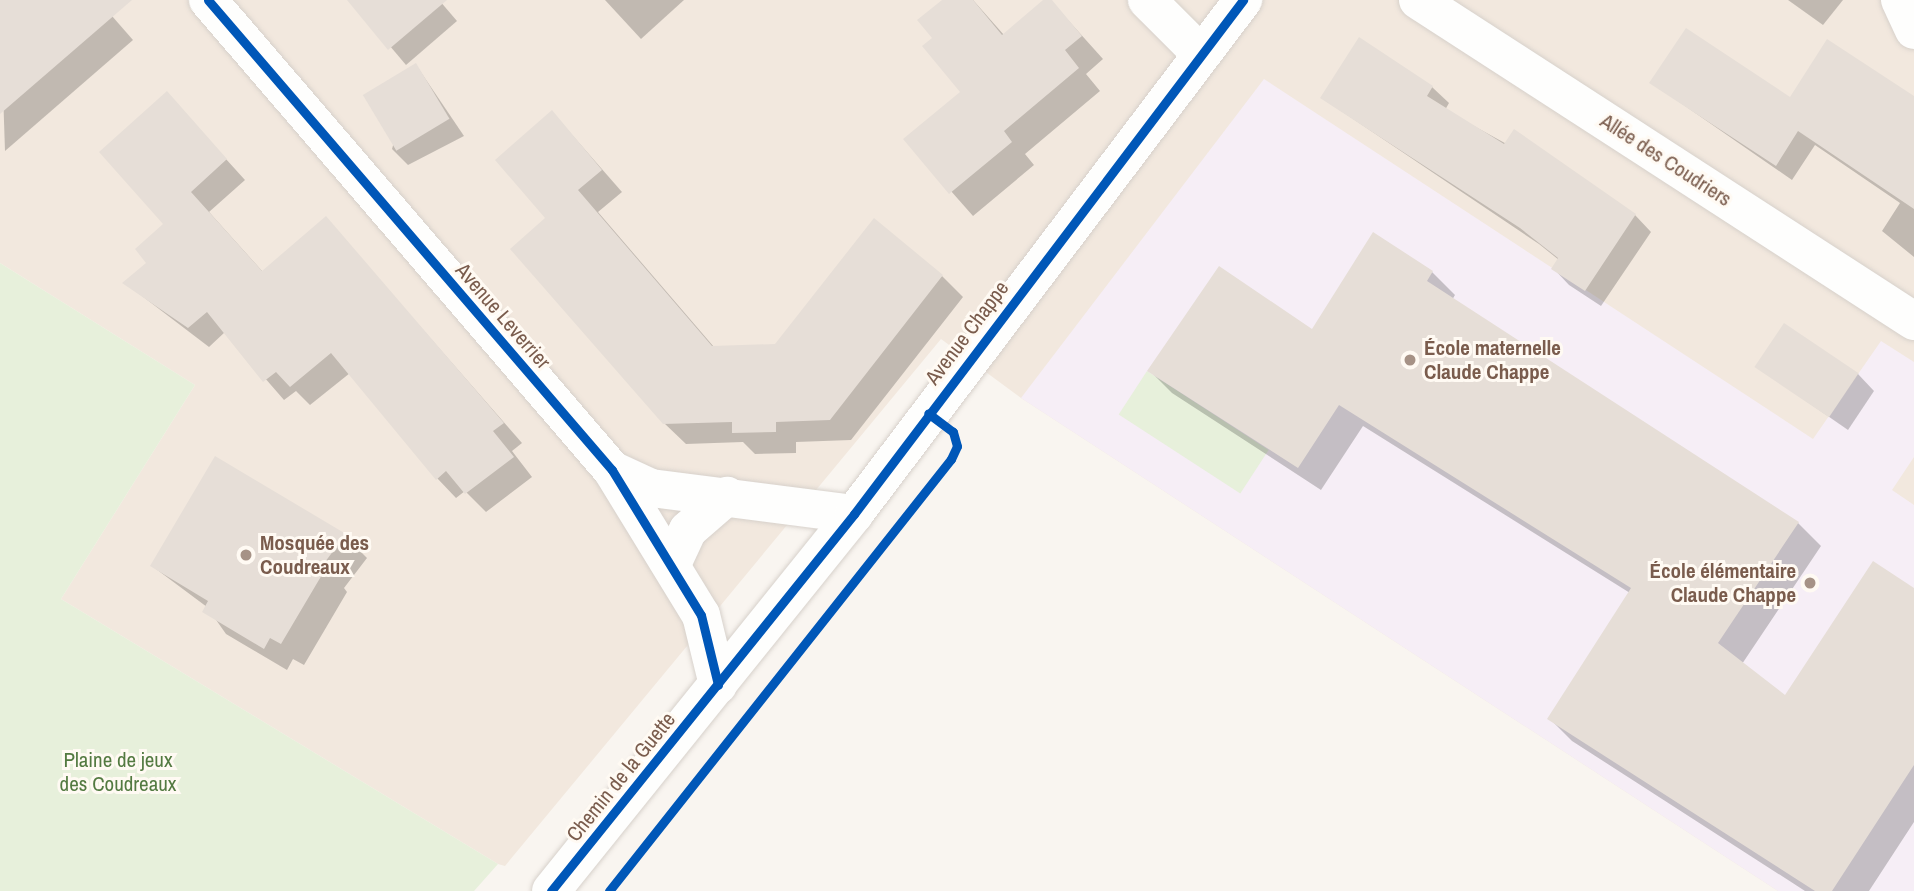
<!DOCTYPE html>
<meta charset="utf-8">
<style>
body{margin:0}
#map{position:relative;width:1914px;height:891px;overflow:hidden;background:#f9f5f0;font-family:"Archivo Narrow",sans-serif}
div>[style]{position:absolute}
.residential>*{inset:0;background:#f2e8de}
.education>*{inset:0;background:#f6eef6}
.green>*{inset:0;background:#e7f0db;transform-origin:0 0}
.shadow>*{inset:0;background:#0003}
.building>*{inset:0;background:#e6ded7;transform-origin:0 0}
.roads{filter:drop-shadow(0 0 2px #d7d1cb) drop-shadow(0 0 2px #d7d1cb)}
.street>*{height:38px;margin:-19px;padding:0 19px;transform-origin:19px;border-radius:19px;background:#fefefd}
.secondary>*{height:38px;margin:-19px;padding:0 19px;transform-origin:19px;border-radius:19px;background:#fefefd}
.cycleway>*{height:9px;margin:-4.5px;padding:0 4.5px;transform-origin:4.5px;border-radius:4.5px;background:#0057b8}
.dots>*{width:19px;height:19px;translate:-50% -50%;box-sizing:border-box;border:4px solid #fffaf3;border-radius:50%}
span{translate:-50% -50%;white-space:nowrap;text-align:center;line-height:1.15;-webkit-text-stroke:6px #fffaf3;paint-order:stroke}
.street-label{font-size:21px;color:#7a5c4d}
.poi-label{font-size:21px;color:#7a5c4d;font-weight:700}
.left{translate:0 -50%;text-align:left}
.right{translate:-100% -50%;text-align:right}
.park-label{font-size:21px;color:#537a41}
</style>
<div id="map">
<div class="residential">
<i style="clip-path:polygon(0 0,1914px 0,1914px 891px,1778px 891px,1021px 398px,941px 339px,505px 866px,498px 864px,61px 599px,195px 385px,0 263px)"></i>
</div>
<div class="education">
<i style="clip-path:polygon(1264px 79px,1813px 439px,1881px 341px,1914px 362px,1914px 457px,1892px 490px,1914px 505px,1914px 891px,1778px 891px,1021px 398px)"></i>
</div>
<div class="green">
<i style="clip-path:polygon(0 263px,195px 385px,61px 599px,498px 864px,474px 891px,0 891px)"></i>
<i style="left:1147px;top:371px;width:145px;height:52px;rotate:33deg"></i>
</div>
<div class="shadow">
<i style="clip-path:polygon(98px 0,133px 40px,5px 151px,0 2px)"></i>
<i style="clip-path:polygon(351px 0,439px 0,457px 21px,406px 65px)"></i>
<i style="clip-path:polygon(605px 0,684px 0,641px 39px)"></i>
<i style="clip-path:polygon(945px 0,973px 0,1004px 35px,1050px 0,1103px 59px,1086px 74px,1100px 91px,1025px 154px,1034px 165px,973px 216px,905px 139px,962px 92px,934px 38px)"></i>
<i style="clip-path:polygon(1788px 0,1843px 0,1823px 25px)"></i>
<i style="clip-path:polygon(416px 65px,464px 136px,408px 165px,392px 149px)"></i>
<i style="clip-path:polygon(1652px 83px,1791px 99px,1914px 98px,1914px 257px,1882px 231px,1900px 203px,1815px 145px,1792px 180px)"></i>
<i style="clip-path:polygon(1432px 87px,1449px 103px,1445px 110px,1635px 215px,1651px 232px,1601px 306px,1569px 285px,1553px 268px,1559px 260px,1539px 244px,1322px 98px)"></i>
<i style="clip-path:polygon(167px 94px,245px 180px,209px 212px,263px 272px,326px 219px,522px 443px,512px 451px,532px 477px,486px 512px,465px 491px,456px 498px,437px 478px,350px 373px,310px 405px,296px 391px,284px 400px,225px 332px,209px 347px,125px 283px,148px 263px,166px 224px)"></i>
<i style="clip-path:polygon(552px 112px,622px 192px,598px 212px,714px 347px,776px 346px,942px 276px,963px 297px,851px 440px,796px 442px,796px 453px,755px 454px,743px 442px,686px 444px,664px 423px,547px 219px)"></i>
<i style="clip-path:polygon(1374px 235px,1432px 272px,1455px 295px,1452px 300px,1798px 523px,1821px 546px,1742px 664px,1786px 698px,1914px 590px,1914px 822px,1869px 891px,1805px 891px,1572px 741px,1549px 718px,1630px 593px,1363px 426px,1321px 490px,1172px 393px,1150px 371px,1312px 332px)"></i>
<i style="clip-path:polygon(1757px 367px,1858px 374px,1874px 391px,1848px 430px)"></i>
<i style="clip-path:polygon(215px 459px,345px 536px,367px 558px,344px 588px,347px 592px,304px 665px,293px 659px,287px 670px,226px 634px,207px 607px,152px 566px)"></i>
</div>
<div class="building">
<i style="clip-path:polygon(0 0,132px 0,0 114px)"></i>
<i style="clip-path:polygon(347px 0,447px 0,388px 50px)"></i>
<i style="clip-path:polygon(942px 0,973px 0,1002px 35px,1043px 0,1052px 0,1082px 36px,1065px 50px,1079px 68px,1004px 131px,1012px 142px,949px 194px,903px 139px,960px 92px,922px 46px,932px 38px,917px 20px)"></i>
<i style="clip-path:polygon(1686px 28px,1790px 97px,1827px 39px,1914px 96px,1914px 209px,1798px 131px,1776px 166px,1649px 83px)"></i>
<i style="clip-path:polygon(1359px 37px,1433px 86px,1427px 96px,1504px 144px,1514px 129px,1636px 214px,1585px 291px,1551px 269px,1558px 258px,1520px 228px,1320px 98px)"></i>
<i style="left:416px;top:63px;width:65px;height:62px;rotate:59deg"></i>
<i style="clip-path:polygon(167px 91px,227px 159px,191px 192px,262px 271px,326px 216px,504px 423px,493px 431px,514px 457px,465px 494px,446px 471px,436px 480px,331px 353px,290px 387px,276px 372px,263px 382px,207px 312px,188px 328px,122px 283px,146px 263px,135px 249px,163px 224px,99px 152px)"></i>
<i style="clip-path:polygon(552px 110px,602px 170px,578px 190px,712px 346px,775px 344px,874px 218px,943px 275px,830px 420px,776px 422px,776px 432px,732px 433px,732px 422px,663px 424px,510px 249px,545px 218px,495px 160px)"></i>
<i style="clip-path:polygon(1373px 232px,1433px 271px,1427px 281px,1799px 522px,1718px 643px,1785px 695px,1873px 561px,1914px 588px,1914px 765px,1832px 891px,1815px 891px,1547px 719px,1631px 588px,1339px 405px,1298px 468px,1147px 371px,1219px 266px,1312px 329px)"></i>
<i style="left:1784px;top:323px;width:90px;height:53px;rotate:34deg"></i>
<i style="clip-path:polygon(215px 456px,346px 534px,322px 566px,326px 568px,281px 644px,270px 638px,264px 649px,202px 612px,208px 601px,150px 566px)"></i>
</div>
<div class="roads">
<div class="street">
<i style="left:208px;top:0;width:620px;rotate:49.32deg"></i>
<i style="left:612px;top:470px;width:170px;rotate:58.5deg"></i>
<i style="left:701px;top:615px;width:72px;rotate:76.3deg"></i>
<i style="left:1147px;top:0;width:76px;rotate:45deg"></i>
<i style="left:1418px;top:0;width:591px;rotate:32.91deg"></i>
<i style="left:1900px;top:0;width:33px;rotate:65deg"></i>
<i style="left:612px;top:470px;width:43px;rotate:24.8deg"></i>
<i style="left:651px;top:488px;width:205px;rotate:7.3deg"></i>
<i style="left:673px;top:562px;width:35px;rotate:-65deg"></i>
<i style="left:688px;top:530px;width:52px;rotate:-41.1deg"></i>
</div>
<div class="secondary">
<i style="left:551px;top:891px;width:484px;rotate:-51.2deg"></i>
<i style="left:854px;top:514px;width:645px;rotate:-52.88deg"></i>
</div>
</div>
<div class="cycleway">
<i style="left:208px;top:0;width:620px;rotate:49.32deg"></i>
<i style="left:612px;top:470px;width:170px;rotate:58.5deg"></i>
<i style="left:701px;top:615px;width:72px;rotate:76.3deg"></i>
<i style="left:551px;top:891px;width:484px;rotate:-51.2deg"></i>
<i style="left:854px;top:514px;width:645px;rotate:-52.88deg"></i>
<i style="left:609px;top:891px;width:551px;rotate:-51.63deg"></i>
<i style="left:951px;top:459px;width:14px;rotate:-65deg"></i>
<i style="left:957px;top:446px;width:15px;rotate:-106deg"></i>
<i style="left:953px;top:432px;width:31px;rotate:-143deg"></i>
</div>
<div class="dots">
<i style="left:1410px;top:360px;background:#a69286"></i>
<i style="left:246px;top:555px;background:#a69286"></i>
<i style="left:1810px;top:583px;background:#a69286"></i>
</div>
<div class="street-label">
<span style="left:1666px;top:160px;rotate:33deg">Allée des Coudriers</span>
<span style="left:503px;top:316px;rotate:49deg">Avenue Leverrier</span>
<span style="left:967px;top:333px;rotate:-53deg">Avenue Chappe</span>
<span style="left:621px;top:777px;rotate:-51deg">Chemin de la Guette</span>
</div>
<div class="poi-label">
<span class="left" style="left:1424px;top:360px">École maternelle<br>Claude Chappe</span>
<span class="left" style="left:260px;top:555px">Mosquée des<br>Coudreaux</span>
<span class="right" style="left:1796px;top:583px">École élémentaire<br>Claude Chappe</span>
</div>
<div class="park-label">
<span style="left:118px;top:772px">Plaine de jeux<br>des Coudreaux</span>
</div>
</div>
